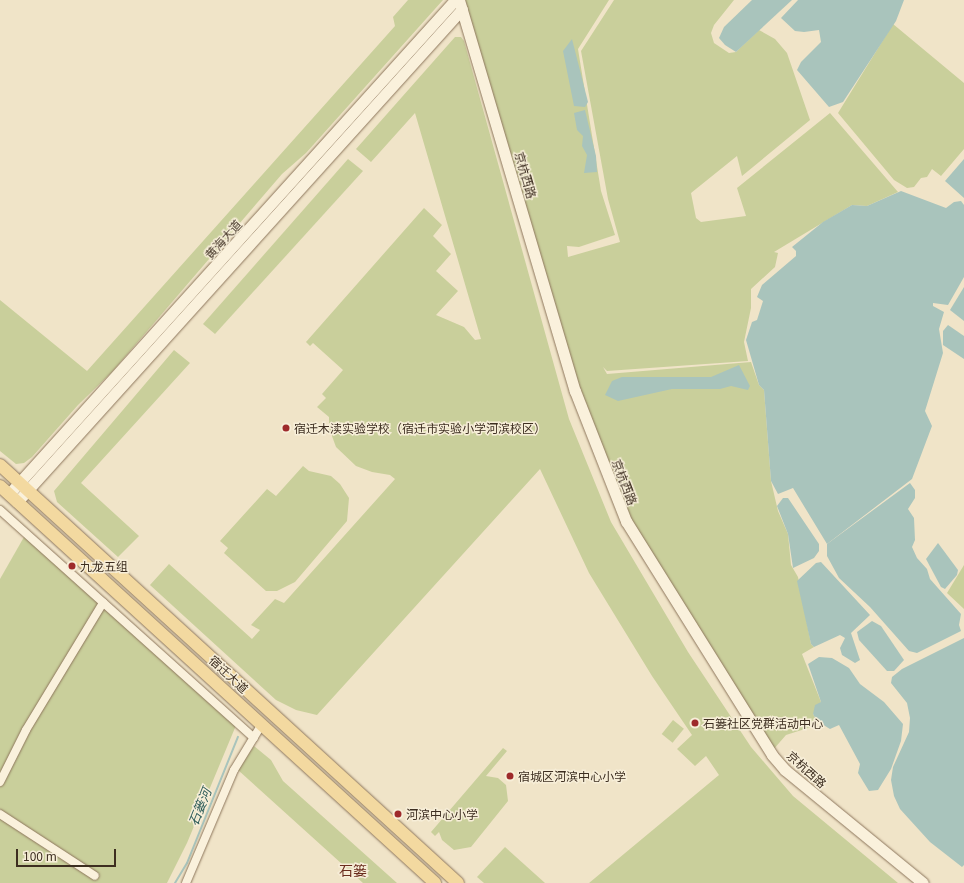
<!DOCTYPE html>
<meta charset="utf-8">
<style>
body{margin:0}
#map{position:relative;width:964px;height:883px;overflow:hidden;background:#f0e4c8;font-family:Georgia,"Noto Sans SC",serif}
div>[style]{position:absolute}
.green>*{inset:0;background:#c9cf9b;transform-origin:0 0}
.water>*{inset:0;background:#a9c4bc}
.stream>*{height:2px;margin:-1px;padding:0 1px;transform-origin:1px;border-radius:1px;background:#a9c4bc}
.roads{filter:drop-shadow(0 0 1px #8d765c) drop-shadow(0 0 1px #8d765c)}
.minor>*{height:8px;margin:-4px;padding:0 4px;transform-origin:4px;border-radius:4px;background:#faf1dc}
.secondary>*{height:11px;margin:-5.5px;padding:0 5.5px;transform-origin:5.5px;border-radius:5.5px;background:#faf1dc}
.primary>*{height:12px;margin:-6px;padding:0 6px;transform-origin:6px;border-radius:6px;background:#f3d9a0}
.dots>*{width:11px;height:11px;translate:-50% -50%;box-sizing:border-box;border:2px solid #f7eed8;border-radius:50%}
span{translate:-50% -50%;white-space:nowrap;text-align:center;line-height:1.15;-webkit-text-stroke:3px #f7eed8;paint-order:stroke}
.street-label{font-size:12px;color:#3d2e20}
.poi-label{font-size:12px;color:#3d2e20}
.left{translate:0 -50%;text-align:left}
.water-label{font-size:13px;color:#2f5d5a;font-style:italic}
.quarter-label{font-size:14px;color:#6b2e1e}
.scale{position:absolute;left:16px;top:849px;width:100px;height:18px;box-sizing:border-box;border:2px solid #3d2e20;border-top:0;padding-left:5px;font-size:12px;line-height:14px;white-space:nowrap;color:#3d2e20;-webkit-text-stroke:3px #f7eed8;paint-order:stroke}
</style>
<div id="map">
<div class="green">
<i style="clip-path:polygon(408px 0,443px 0,306px 153px,282px 174px,112px 372px,78px 405px,32px 457px,24px 463px,16px 464px,0 451px,0 300px,87px 371px,395px 26px,393px 17px)"></i>
<i style="clip-path:polygon(465px 0,609px 0,578px 49px,601px 191px,615px 235px,579px 247px,567px 246px,568px 257px,620px 242px,608px 199px,581px 51px,614px 0,734px 0,714px 25px,711px 33px,714px 43px,729px 53px,736px 52px,759px 30px,775px 39px,787px 53px,810px 120px,742px 176px,737px 156px,691px 193px,696px 218px,701px 222px,746px 216px,737px 188px,830px 113px,898px 192px,867px 206px,852px 205px,774px 252px,778px 253px,775px 267px,751px 289px,751px 308px,744px 342px,748px 361px,607px 371px,603px 367px,607px 374px,751px 362px,759px 385px,764px 390px,771px 481px,778px 511px,788px 534px,791px 565px,798px 577px,811px 644px,814px 647px,802px 654px,821px 702px,813px 714px,817px 721px,811px 727px,786px 735px,773px 750px,631px 524px,582px 395px)"></i>
<i style="clip-path:polygon(893px 24px,964px 83px,964px 149px,941px 176px,932px 169px,927px 177px,921px 178px,914px 187px,907px 188px,894px 180px,838px 113px)"></i>
<i style="clip-path:polygon(455px 37px,461px 37px,464px 41px,569px 419px,611px 522px,688px 652px,751px 747px,793px 796px,898px 883px,589px 883px,719px 775px,706px 756px,695px 766px,677px 749px,692px 735px,652px 676px,589px 573px,540px 469px,317px 715px,296px 710px,276px 700px,150px 585px,169px 564px,252px 639px,260px 630px,251px 625px,275px 599px,284px 603px,395px 479px,390px 475px,372px 472px,356px 466px,336px 447px,329px 428px,329px 417px,317px 407px,326px 398px,322px 394px,343px 370px,313px 343px,310px 346px,306px 342px,424px 208px,442px 225px,433px 236px,451px 254px,436px 271px,458px 291px,436px 315px,464px 327px,475px 340px,481px 339px,415px 113px,371px 162px,356px 149px)"></i>
<i style="clip-path:polygon(348px 159px,363px 171px,215px 334px,203px 324px)"></i>
<i style="clip-path:polygon(174px 350px,190px 363px,81px 483px,139px 536px,118px 557px,57px 502px,54px 491px)"></i>
<i style="clip-path:polygon(303px 466px,309px 471px,331px 476px,340px 484px,349px 498px,347px 521px,295px 582px,277px 591px,266px 591px,224px 553px,228px 548px,220px 541px,267px 489px,276px 496px)"></i>
<i style="clip-path:polygon(24px 537px,237px 723px,187px 843px,167px 883px,0 883px,0 579px)"></i>
<i style="clip-path:polygon(964px 565px,964px 609px,947px 593px)"></i>
<i style="left:673px;top:720px;width:14px;height:18px;rotate:39deg"></i>
<i style="clip-path:polygon(254px 746px,271px 760px,283px 781px,397px 883px,363px 883px,238px 770px)"></i>
<i style="clip-path:polygon(503px 748px,507px 751px,486px 776px,498px 778px,506px 785px,508px 801px,471px 847px,454px 850px,442px 840px,439px 832px,435px 836px,431px 832px)"></i>
<i style="clip-path:polygon(505px 847px,545px 883px,484px 883px,477px 877px)"></i>
</div>
<div class="water">
<i style="clip-path:polygon(752px 0,792px 0,736px 52px,725px 45px,719px 38px,724px 27px)"></i>
<i style="clip-path:polygon(798px 0,904px 0,896px 21px,843px 102px,829px 107px,797px 70px,801px 62px,821px 42px,819px 30px,804px 32px,795px 31px,781px 18px)"></i>
<i style="clip-path:polygon(572px 39px,588px 102px,585px 107px,574px 106px,563px 51px)"></i>
<i style="clip-path:polygon(585px 110px,596px 156px,597px 172px,584px 173px,587px 155px,582px 146px,583px 136px,577px 130px,574px 113px)"></i>
<i style="clip-path:polygon(964px 159px,964px 198px,945px 181px)"></i>
<i style="clip-path:polygon(901px 191px,946px 208px,954px 202px,961px 201px,964px 205px,964px 277px,948px 305px,933px 303px,933px 306px,944px 312px,939px 329px,943px 353px,925px 411px,932px 426px,912px 479px,827px 544px,793px 488px,778px 494px,771px 481px,764px 390px,759px 385px,746px 340px,752px 322px,757px 320px,763px 301px,757px 297px,762px 285px,796px 256px,796px 251px,792px 247px,823px 222px,852px 205px,867px 206px)"></i>
<i style="clip-path:polygon(964px 287px,964px 321px,950px 310px)"></i>
<i style="clip-path:polygon(948px 325px,964px 336px,964px 359px,943px 345px,943px 331px)"></i>
<i style="clip-path:polygon(739px 365px,750px 386px,748px 390px,731px 386px,720px 389px,672px 389px,618px 401px,605px 395px,612px 381px,622px 377px,711px 377px)"></i>
<i style="clip-path:polygon(910px 483px,915px 490px,915px 498px,908px 509px,914px 518px,915px 540px,912px 547px,917px 558px,927px 569px,930px 579px,961px 614px,959px 625px,961px 631px,917px 653px,909px 651px,870px 607px,839px 578px,827px 556px,827px 544px)"></i>
<i style="clip-path:polygon(783px 498px,788px 498px,819px 544px,819px 551px,814px 558px,793px 568px,788px 534px,777px 506px)"></i>
<i style="clip-path:polygon(938px 543px,958px 570px,957px 575px,945px 589px,941px 587px,926px 559px)"></i>
<i style="clip-path:polygon(821px 562px,870px 615px,851px 633px,860px 660px,855px 663px,842px 655px,840px 648px,845px 638px,840px 635px,814px 647px,811px 644px,797px 581px,816px 563px)"></i>
<i style="clip-path:polygon(872px 621px,881px 626px,904px 660px,894px 671px,887px 671px,859px 640px,857px 632px)"></i>
<i style="clip-path:polygon(964px 638px,964px 865px,962px 867px,930px 842px,900px 809px,894px 796px,891px 780px,893px 767px,909px 732px,910px 718px,907px 703px,891px 683px,892px 677px,902px 669px)"></i>
<i style="clip-path:polygon(819px 657px,832px 658px,849px 668px,860px 684px,884px 702px,903px 724px,901px 741px,891px 769px,878px 790px,869px 791px,858px 773px,860px 764px,839px 725px,830px 729px,817px 721px,813px 714px,815px 705px,821px 702px,808px 664px)"></i>
</div>
<div class="stream">
<i style="left:175px;top:883px;width:23px;rotate:-59deg"></i>
<i style="left:187px;top:863px;width:136px;rotate:-68deg"></i>
</div>
<div class="roads">
<div class="minor">
<i style="left:0;top:510px;width:341px;rotate:41.9deg"></i>
<i style="left:0;top:782px;width:58px;rotate:-63.4deg"></i>
<i style="left:26px;top:730px;width:149px;rotate:-58.8deg"></i>
<i style="left:0;top:814px;width:113px;rotate:33.1deg"></i>
<i style="left:186px;top:883px;width:123px;rotate:-67deg"></i>
<i style="left:234px;top:770px;width:54px;rotate:-58.7deg"></i>
</div>
<div class="secondary">
<i style="left:459px;top:0;width:408px;rotate:73.5deg"></i>
<i style="left:575px;top:391px;width:140px;rotate:68.6deg"></i>
<i style="left:626px;top:521px;width:276px;rotate:58deg"></i>
<i style="left:772px;top:755px;width:20px;rotate:49deg"></i>
<i style="left:785px;top:770px;width:178px;rotate:39.3deg"></i>
<i style="left:9px;top:494px;width:666px;rotate:-47.92deg"></i>
<i style="left:17px;top:502px;width:664px;rotate:-47.93deg"></i>
</div>
<div class="primary">
<i style="left:0;top:465px;width:620px;rotate:42.39deg"></i>
<i style="left:0;top:486px;width:589px;rotate:42.38deg"></i>
</div>
</div>
<div class="dots">
<i style="left:286px;top:428px;background:#9e2a2b"></i>
<i style="left:72px;top:566px;background:#9e2a2b"></i>
<i style="left:695px;top:723px;background:#9e2a2b"></i>
<i style="left:510px;top:776px;background:#9e2a2b"></i>
<i style="left:398px;top:814px;background:#9e2a2b"></i>
</div>
<div class="street-label">
<span style="left:526px;top:175px;rotate:74deg">京杭西路</span>
<span style="left:223px;top:239px;rotate:-48deg">黄海大道</span>
<span style="left:625px;top:482px;rotate:69deg">京杭西路</span>
<span style="left:229px;top:674px;rotate:43deg">宿迁大道</span>
<span style="left:807px;top:769px;rotate:42deg">京杭西路</span>
</div>
<div class="poi-label">
<span class="left" style="left:294px;top:428px">宿迁木渎实验学校（宿迁市实验小学河滨校区）</span>
<span class="left" style="left:80px;top:566px">九龙五组</span>
<span class="left" style="left:703px;top:723px">石篓社区党群活动中心</span>
<span class="left" style="left:518px;top:776px">宿城区河滨中心小学</span>
<span class="left" style="left:406px;top:814px">河滨中心小学</span>
</div>
<div class="water-label">
<span style="left:200px;top:807px;rotate:-68deg">石篓河</span>
</div>
<div class="quarter-label">
<span style="left:353px;top:870px">石篓</span>
</div>
<div class="scale">100 m</div>
</div>
